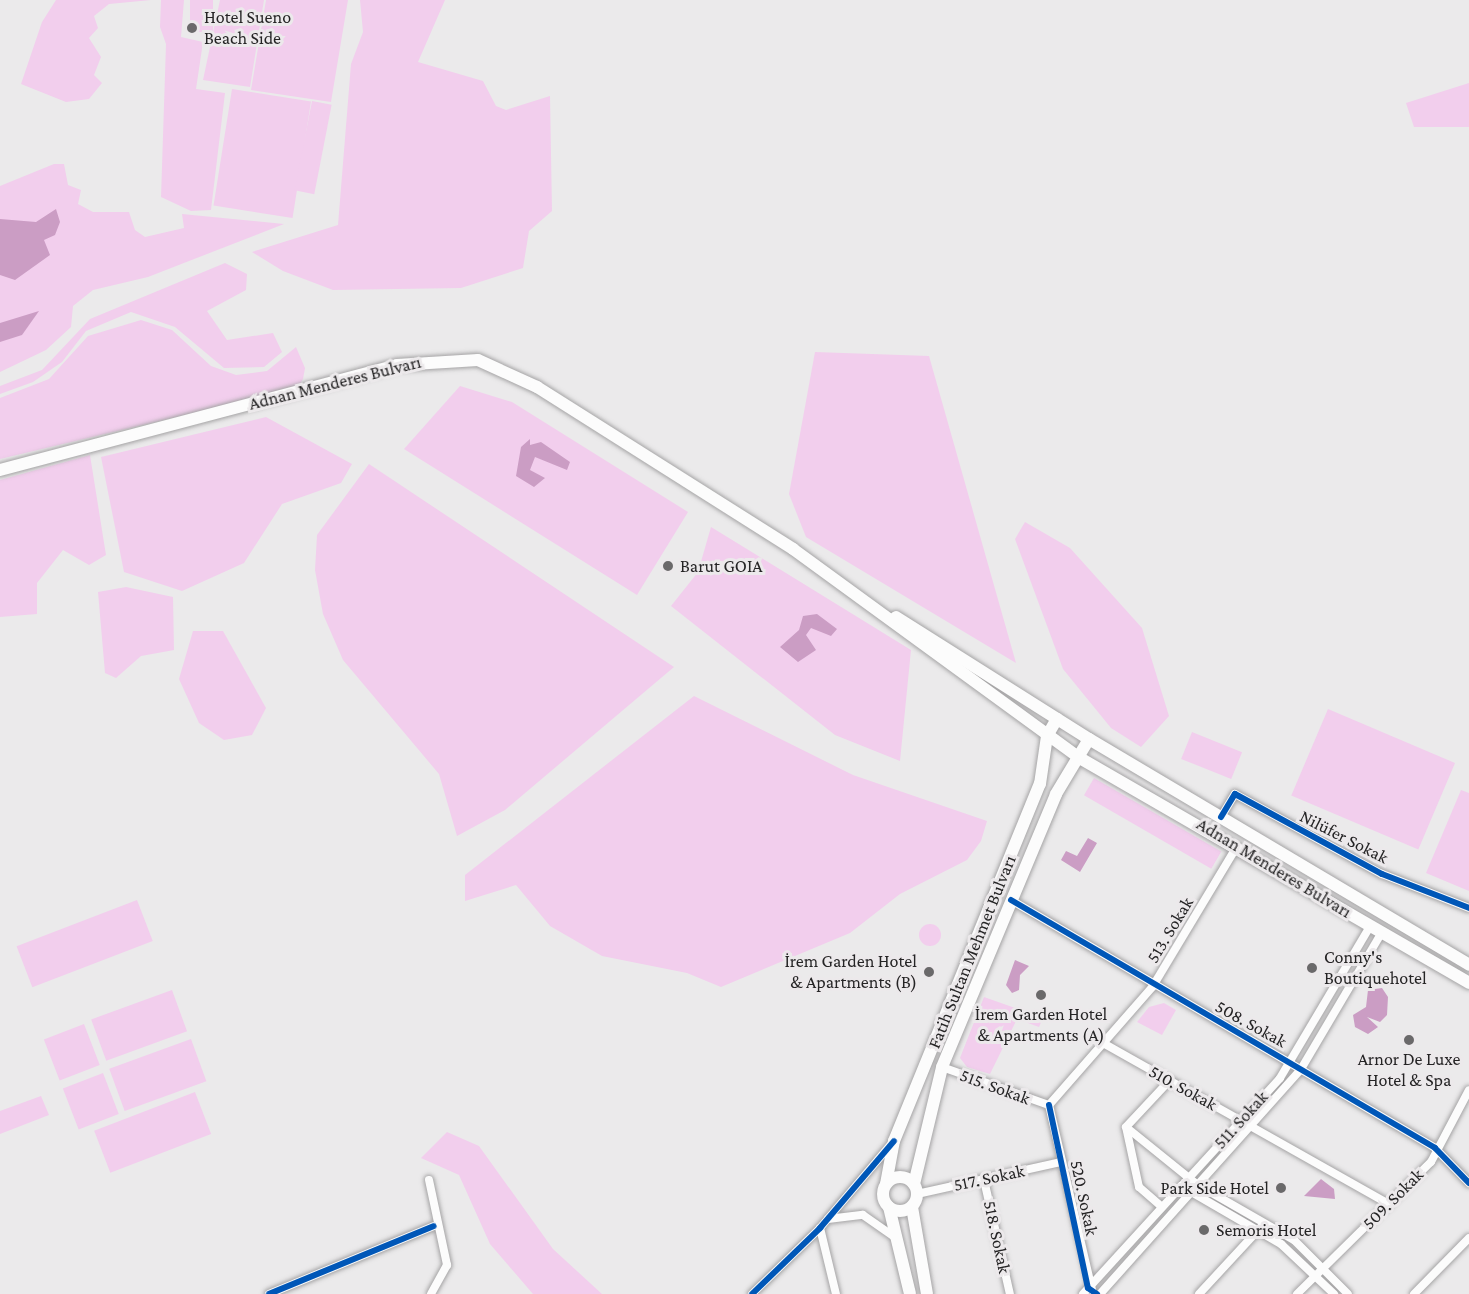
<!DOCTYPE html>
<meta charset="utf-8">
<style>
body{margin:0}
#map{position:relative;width:1469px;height:1294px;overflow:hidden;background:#ebeaeb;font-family:"Crimson Pro",serif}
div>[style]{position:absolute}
.green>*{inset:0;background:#f2ceed;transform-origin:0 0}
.round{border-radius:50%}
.water>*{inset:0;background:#cb9dc4}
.roads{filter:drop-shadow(0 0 2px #a5a4a5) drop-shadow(0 0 2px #a5a4a5)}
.minor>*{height:8px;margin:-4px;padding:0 4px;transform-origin:4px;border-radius:4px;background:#fcfcfc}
.secondary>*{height:12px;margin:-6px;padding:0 6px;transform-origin:6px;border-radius:6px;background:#fcfcfc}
.secondary>.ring{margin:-6px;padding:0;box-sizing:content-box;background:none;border:12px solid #fcfcfc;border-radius:50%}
.cycleway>*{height:6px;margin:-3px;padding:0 3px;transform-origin:3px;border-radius:3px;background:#0057b8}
.dots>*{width:16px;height:16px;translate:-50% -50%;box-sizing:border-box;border:3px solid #ece9eb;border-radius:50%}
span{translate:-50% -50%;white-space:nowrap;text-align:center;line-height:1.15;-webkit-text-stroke:6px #ece9eb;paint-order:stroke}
.poi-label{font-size:18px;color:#252425}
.left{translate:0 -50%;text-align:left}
.right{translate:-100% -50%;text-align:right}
.street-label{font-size:18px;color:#252425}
</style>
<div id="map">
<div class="green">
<i style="clip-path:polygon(56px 0,151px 0,109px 4px,94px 16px,98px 28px,89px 38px,101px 57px,94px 75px,102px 83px,89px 99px,66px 102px,21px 84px,42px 22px)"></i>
<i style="clip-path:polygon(161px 0,184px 0,181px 37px,203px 42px,196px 89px,225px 93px,211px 210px,191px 211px,161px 197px,166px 44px,160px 27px)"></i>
<i style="left:190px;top:0;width:23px;height:32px"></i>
<i style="clip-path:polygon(220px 0,264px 0,250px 87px,203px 80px)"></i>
<i style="clip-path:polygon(266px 0,348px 0,331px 102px,251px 90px)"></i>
<i style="clip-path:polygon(360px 0,445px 0,418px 62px,483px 81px,496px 106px,506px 110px,550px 96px,552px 211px,529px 231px,523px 268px,461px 288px,333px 290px,283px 271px,252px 252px,338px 225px,351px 64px,363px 32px)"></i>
<i style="clip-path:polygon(1469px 83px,1469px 127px,1414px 127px,1406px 103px)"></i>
<i style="left:232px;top:89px;width:80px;height:118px;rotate:9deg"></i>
<i style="left:312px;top:101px;width:20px;height:91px;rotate:11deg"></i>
<i style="clip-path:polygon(54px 164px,64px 164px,68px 185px,81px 190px,78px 204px,93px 212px,129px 212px,135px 230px,145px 237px,184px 228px,182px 214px,284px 224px,148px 277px,93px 290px,73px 306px,71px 327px,46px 350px,0 372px,0 186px)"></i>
<i style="clip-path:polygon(225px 263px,247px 274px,246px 290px,207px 311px,227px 340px,273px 333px,282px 352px,264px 367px,224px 368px,175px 327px,131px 312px,86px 331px,62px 362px,33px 382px,0 394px,0 386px,42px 370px,90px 319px)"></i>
<i style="clip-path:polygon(141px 320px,172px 330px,211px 366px,236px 375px,267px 371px,296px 347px,305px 368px,303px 379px,298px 387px,264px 396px,0 459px,0 398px,49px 379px,88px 336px)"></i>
<i style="clip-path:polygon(815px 352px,929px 356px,1016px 663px,806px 537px,789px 494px)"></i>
<i style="clip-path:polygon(460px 386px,512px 402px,688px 512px,637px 595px,404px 449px)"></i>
<i style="clip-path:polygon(266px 417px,352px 464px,341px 483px,282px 504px,244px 563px,182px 591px,124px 572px,101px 457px)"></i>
<i style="clip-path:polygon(90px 455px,106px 555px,89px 565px,63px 550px,37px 583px,37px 614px,0 617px,0 480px)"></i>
<i style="clip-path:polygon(369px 464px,674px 667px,505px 810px,457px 836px,439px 774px,343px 660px,323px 614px,315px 570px,317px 535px)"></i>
<i style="clip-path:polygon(1025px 522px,1070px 548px,1142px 628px,1169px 716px,1141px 747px,1111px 728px,1063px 669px,1015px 539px)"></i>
<i style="clip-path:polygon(711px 527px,911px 650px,900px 761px,835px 735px,671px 606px,698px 572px)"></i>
<i style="clip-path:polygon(126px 587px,173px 597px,174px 650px,141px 656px,116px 678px,105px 673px,98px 592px)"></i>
<i style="clip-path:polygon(193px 631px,223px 631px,266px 708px,252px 735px,224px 740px,199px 723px,179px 679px)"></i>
<i style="clip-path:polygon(694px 696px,853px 775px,987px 821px,981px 841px,967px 860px,900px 894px,850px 933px,721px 987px,687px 973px,602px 956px,550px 926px,516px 885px,465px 901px,465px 875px)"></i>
<i style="left:1328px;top:709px;width:138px;height:94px;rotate:23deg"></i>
<i style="left:1192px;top:732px;width:54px;height:29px;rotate:22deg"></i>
<i style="left:1094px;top:778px;width:147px;height:20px;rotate:30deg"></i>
<i style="clip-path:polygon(1461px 790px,1469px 793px,1469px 891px,1426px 873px)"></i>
<i style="left:137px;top:900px;width:44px;height:129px;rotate:69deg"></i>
<i class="round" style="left:919px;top:924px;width:22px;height:22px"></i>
<i style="left:172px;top:990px;width:44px;height:86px;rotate:70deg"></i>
<i style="clip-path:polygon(984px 997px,1043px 1018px,1039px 1027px,1017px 1019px,990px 1074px,967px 1067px,960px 1058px)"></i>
<i style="clip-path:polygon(1164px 1003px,1176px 1010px,1162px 1035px,1137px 1022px,1149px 1007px)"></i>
<i style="left:84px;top:1024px;width:44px;height:43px;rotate:69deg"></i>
<i style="left:191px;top:1039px;width:45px;height:87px;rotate:70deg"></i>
<i style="left:103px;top:1073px;width:44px;height:43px;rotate:69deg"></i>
<i style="left:195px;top:1092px;width:45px;height:108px;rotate:69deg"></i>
<i style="clip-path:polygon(41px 1096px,49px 1115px,0 1134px,0 1111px)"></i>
<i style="clip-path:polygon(447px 1132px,479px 1146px,553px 1249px,602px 1294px,533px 1294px,490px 1244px,459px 1175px,421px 1158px)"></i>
</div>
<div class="water">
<i style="clip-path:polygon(56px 209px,60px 222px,55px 235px,44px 240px,50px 255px,15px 280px,0 275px,0 219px,36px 222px)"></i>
<i style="clip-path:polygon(39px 311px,22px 335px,0 342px,0 323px)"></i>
<i style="clip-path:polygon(530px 439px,530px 445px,541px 442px,570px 462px,567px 470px,535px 457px,530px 470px,545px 478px,534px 487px,516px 476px,521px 447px)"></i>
<i style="clip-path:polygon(817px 614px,837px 629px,831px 636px,811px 628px,806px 635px,816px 650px,798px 662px,780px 647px,799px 630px,803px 616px)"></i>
<i style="clip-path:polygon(1088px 838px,1097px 843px,1080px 872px,1061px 860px,1066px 851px,1077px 856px)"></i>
<i style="clip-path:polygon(1015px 960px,1029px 966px,1020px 975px,1019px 990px,1012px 993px,1006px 985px)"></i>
<i style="clip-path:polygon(1382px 988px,1388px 997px,1387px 1015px,1380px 1022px,1367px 1017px,1378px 1027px,1368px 1034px,1355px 1027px,1353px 1015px,1366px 1007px,1368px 990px)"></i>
<i style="clip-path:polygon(1321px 1179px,1334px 1189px,1335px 1199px,1304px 1196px)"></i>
</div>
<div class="roads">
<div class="minor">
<i style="left:1221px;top:817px;width:27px;rotate:-59deg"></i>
<i style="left:1235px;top:794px;width:167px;rotate:28.6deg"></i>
<i style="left:1382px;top:874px;width:93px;rotate:21.3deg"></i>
<i style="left:1011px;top:900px;width:491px;rotate:30.3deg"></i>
<i style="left:1435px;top:1148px;width:49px;rotate:45.8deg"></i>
<i style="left:1103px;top:1043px;width:328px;rotate:29.4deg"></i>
<i style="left:942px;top:1067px;width:114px;rotate:19.6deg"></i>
<i style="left:1049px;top:1105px;width:158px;rotate:-48.8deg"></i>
<i style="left:1153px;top:986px;width:163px;rotate:-59deg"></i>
<i style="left:1049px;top:1105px;width:190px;rotate:76.9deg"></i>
<i style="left:1126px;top:1127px;width:92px;rotate:38.9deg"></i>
<i style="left:1198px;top:1185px;width:111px;rotate:29.8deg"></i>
<i style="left:1294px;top:1240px;width:76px;rotate:45deg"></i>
<i style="left:429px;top:1180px;width:87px;rotate:78deg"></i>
<i style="left:447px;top:1265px;width:33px;rotate:119deg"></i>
<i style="left:984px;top:1180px;width:117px;rotate:77.2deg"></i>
<i style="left:1181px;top:1186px;width:116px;rotate:30.1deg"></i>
<i style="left:1281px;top:1244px;width:73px;rotate:43.3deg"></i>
<i style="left:917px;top:1194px;width:148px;rotate:-12.5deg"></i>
<i style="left:1162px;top:1207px;width:30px;rotate:-139deg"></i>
<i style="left:1139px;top:1187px;width:61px;rotate:-102.2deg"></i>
<i style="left:1126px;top:1127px;width:63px;rotate:-46.9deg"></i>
<i style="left:828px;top:1219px;width:35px;rotate:-7deg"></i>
<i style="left:863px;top:1215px;width:38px;rotate:35deg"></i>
<i style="left:820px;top:1228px;width:68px;rotate:76.4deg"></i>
<i style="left:269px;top:1294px;width:178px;rotate:-22.4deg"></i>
<i style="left:752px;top:1294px;width:95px;rotate:-44.1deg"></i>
<i style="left:820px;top:1228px;width:111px;rotate:-49.7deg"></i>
<i style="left:1083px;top:1294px;width:292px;rotate:-47.6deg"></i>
<i style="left:1280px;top:1078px;width:178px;rotate:-59.3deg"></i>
<i style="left:1100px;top:1294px;width:302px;rotate:-48.2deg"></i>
<i style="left:1301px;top:1069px;width:159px;rotate:-59.4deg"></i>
<i style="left:1199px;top:1294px;width:93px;rotate:-47.2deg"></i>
<i style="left:1297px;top:1294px;width:188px;rotate:-44.6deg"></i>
<i style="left:1431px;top:1162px;width:81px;rotate:-62.2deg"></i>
<i style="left:1414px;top:1294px;width:78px;rotate:-45.5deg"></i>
</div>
<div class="secondary">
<i style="left:0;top:470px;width:411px;rotate:-14.8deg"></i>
<i style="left:397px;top:365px;width:81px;rotate:-3.5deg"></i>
<i style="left:478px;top:360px;width:65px;rotate:24.6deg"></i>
<i style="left:537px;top:387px;width:303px;rotate:32.3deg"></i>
<i style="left:793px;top:549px;width:353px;rotate:36.1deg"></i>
<i style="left:1078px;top:757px;width:452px;rotate:30deg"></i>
<i style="left:896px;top:617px;width:228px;rotate:32.3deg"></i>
<i style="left:1089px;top:739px;width:442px;rotate:30.7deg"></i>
<i class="ring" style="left:883px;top:1177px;width:22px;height:22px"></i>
<i style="left:886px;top:1184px;width:44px;rotate:-79.5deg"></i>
<i style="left:894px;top:1141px;width:386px;rotate:-67.8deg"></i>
<i style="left:1040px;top:784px;width:49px;rotate:-81.7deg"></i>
<i style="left:1047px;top:736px;width:20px;rotate:-60deg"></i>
<i style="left:914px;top:1184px;width:120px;rotate:-76.5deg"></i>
<i style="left:942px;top:1067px;width:296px;rotate:-67.3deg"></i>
<i style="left:1056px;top:794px;width:64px;rotate:-59deg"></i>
<i style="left:889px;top:1207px;width:89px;rotate:76.4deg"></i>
<i style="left:912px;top:1207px;width:88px;rotate:80.2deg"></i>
</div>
</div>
<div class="cycleway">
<i style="left:1221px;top:817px;width:27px;rotate:-59deg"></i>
<i style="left:1235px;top:794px;width:167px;rotate:28.6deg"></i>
<i style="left:1382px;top:874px;width:93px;rotate:21.3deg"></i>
<i style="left:1011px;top:900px;width:491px;rotate:30.3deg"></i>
<i style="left:1435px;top:1148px;width:49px;rotate:45.8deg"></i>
<i style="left:1049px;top:1105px;width:187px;rotate:78deg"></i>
<i style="left:1088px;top:1288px;width:11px;rotate:34deg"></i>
<i style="left:269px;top:1294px;width:178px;rotate:-22.4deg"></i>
<i style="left:752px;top:1294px;width:95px;rotate:-44.1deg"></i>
<i style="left:820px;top:1228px;width:114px;rotate:-49.6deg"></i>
</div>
<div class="dots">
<i style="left:192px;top:28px;background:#6a696a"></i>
<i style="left:668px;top:566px;background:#6a696a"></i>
<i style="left:1312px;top:968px;background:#6a696a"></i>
<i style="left:929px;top:972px;background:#6a696a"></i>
<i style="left:1041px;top:995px;background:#6a696a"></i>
<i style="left:1409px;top:1040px;background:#6a696a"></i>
<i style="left:1281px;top:1188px;background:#6a696a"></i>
<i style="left:1204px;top:1230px;background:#6a696a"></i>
</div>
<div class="poi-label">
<span class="left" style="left:204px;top:28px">Hotel Sueno<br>Beach Side</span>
<span class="left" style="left:680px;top:566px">Barut GOIA</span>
<span class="left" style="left:1324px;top:968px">Conny's<br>Boutiquehotel</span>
<span class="right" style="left:917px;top:972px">İrem Garden Hotel<br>&amp; Apartments (B)</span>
<span style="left:1041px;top:1025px">İrem Garden Hotel<br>&amp; Apartments (A)</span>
<span style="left:1409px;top:1070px">Arnor De Luxe<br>Hotel &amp; Spa</span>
<span class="right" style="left:1269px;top:1188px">Park Side Hotel</span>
<span class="left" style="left:1216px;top:1230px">Semoris Hotel</span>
</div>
<div class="street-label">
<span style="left:335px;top:383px;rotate:-14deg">Adnan Menderes Bulvarı</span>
<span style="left:1344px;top:837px;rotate:27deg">Nilüfer Sokak</span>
<span style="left:1274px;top:868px;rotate:31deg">Adnan Menderes Bulvarı</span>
<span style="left:1170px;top:930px;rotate:-59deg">513. Sokak</span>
<span style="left:972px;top:952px;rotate:-68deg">Fatih Sultan Mehmet Bulvarı</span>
<span style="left:1251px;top:1024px;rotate:29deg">508. Sokak</span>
<span style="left:995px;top:1087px;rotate:20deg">515. Sokak</span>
<span style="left:1183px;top:1088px;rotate:29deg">510. Sokak</span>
<span style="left:1241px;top:1120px;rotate:-48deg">511. Sokak</span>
<span style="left:989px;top:1178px;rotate:-12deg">517. Sokak</span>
<span style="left:1084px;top:1198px;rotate:78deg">520. Sokak</span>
<span style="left:1393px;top:1199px;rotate:-45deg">509. Sokak</span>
<span style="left:997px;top:1237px;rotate:78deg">518. Sokak</span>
</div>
</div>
